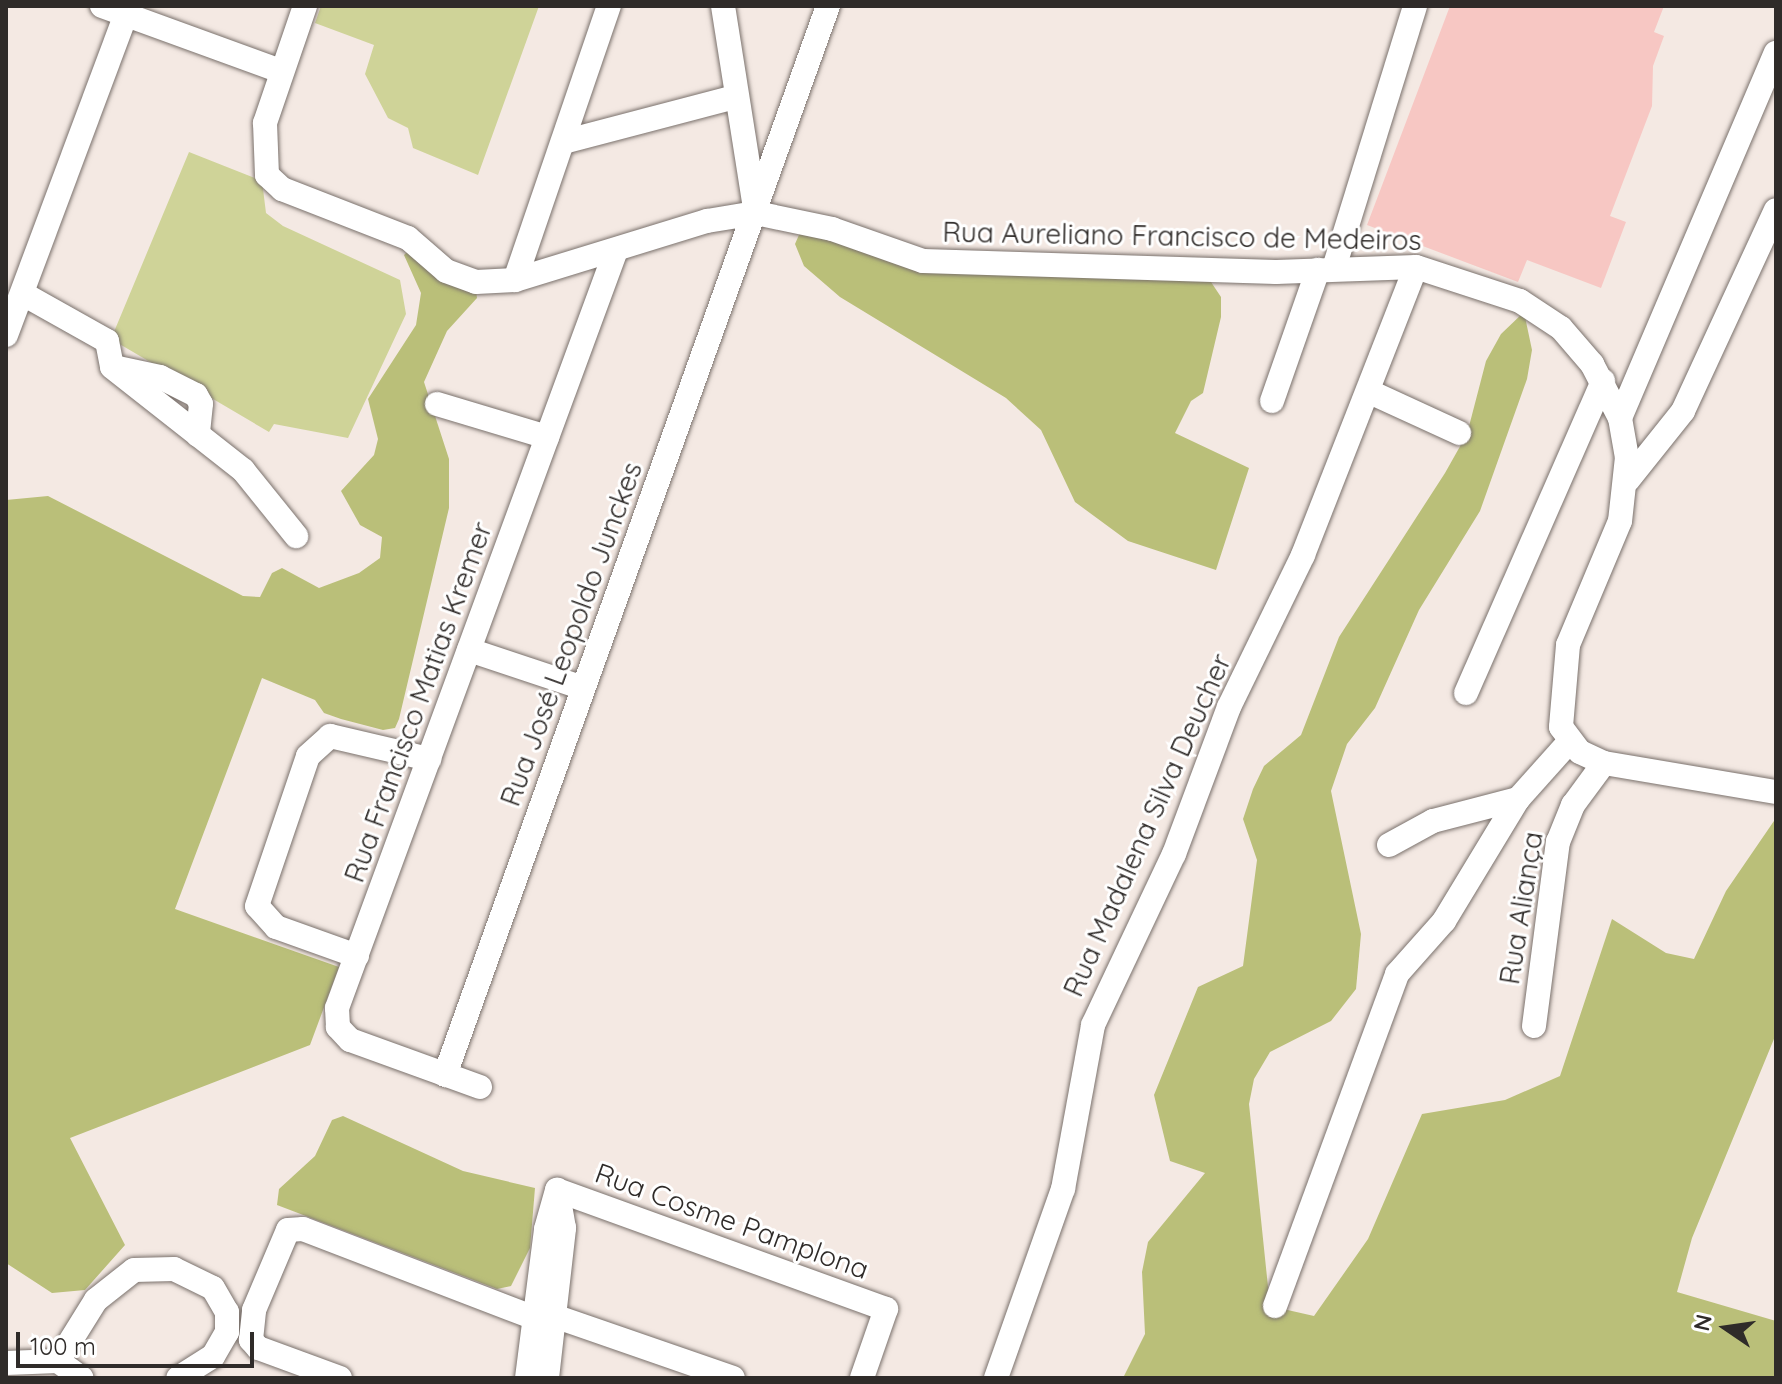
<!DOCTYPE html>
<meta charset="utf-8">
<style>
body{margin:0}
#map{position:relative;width:1782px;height:1384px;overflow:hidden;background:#f4e9e3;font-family:Quicksand,sans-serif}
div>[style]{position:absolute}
.green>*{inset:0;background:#cfd398}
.forest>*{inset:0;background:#babf79}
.building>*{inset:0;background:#f7c7c3}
.roads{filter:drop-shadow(0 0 2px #7a716c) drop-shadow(0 0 2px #7a716c)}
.minor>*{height:24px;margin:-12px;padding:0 12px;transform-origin:12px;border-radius:12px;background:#fff}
span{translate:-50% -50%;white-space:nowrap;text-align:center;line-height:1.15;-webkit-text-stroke:6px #fff;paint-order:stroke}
.street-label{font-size:28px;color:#2f2b29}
.frame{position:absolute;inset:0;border:8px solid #2f2b29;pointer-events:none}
.north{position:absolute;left:1686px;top:1288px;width:80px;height:80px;-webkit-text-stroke:6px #fff;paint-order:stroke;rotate:283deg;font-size:22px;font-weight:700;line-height:32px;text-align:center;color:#2f2b29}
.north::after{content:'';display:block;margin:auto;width:28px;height:36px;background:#2f2b29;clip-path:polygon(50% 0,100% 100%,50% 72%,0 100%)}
.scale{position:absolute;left:16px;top:1332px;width:238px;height:36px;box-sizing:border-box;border:4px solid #2f2b29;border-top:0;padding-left:10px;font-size:24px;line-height:28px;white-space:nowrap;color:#2f2b29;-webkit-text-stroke:6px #fff;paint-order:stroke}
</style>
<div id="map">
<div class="green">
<i style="clip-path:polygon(321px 6px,539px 6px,478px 175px,413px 148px,408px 128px,388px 118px,365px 74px,374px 45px,315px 23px)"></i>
<i style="clip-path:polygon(189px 152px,262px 181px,266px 213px,283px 226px,400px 280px,406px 314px,348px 438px,274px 424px,269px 432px,111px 339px)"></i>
</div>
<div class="forest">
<i style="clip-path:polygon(802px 228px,874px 254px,1209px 279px,1221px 297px,1221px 317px,1203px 393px,1191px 401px,1175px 433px,1249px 468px,1216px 570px,1128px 541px,1075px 502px,1041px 430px,1006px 398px,840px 297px,804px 266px,795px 244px)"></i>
<i style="clip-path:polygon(410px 249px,476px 290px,477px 298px,447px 331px,424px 382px,449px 459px,449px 508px,399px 719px,395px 728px,383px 730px,341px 719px,324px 713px,315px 700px,262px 678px,175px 909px,339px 967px,310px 1045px,70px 1138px,125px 1245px,85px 1290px,52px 1293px,6px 1263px,6px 500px,48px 496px,243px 596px,260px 597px,272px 573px,282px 568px,319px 588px,359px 573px,380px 558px,382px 537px,360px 525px,341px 491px,374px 455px,378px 439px,368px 399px,416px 325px,421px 293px,404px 255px)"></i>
<i style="clip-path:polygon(1524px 312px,1532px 350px,1527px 379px,1480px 511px,1419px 610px,1375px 708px,1347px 744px,1331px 791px,1361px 934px,1356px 989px,1331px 1021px,1270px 1052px,1254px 1079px,1249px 1104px,1270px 1306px,1314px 1316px,1368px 1239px,1422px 1114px,1505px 1100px,1560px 1076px,1612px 919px,1666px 953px,1694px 959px,1726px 891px,1776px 818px,1776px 1034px,1692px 1238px,1677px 1292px,1776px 1321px,1776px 1378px,1123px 1378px,1145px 1334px,1142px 1272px,1148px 1242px,1205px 1173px,1170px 1161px,1154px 1095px,1198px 987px,1243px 966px,1257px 860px,1243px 819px,1253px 789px,1264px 766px,1301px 735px,1339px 637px,1445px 473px,1467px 434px,1486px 361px,1501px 334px)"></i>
<i style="clip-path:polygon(343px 1116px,463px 1171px,535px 1188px,530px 1248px,511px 1286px,497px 1289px,277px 1205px,279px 1189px,315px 1156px,332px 1120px)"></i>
</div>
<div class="building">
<i style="clip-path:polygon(1450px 6px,1664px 6px,1654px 32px,1664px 36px,1653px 66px,1652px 106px,1610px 216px,1626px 222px,1601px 288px,1527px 260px,1518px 282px,1367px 225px)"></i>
</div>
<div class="roads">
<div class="minor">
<i style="left:102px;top:6px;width:190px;rotate:20deg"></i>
<i style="left:305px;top:6px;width:124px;rotate:108.9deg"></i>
<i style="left:265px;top:123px;width:52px;rotate:87.8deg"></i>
<i style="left:267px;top:175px;width:21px;rotate:43deg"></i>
<i style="left:282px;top:189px;width:135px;rotate:21.3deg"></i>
<i style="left:408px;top:238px;width:50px;rotate:41deg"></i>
<i style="left:446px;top:271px;width:32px;rotate:20deg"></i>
<i style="left:476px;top:282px;width:39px;rotate:-3deg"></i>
<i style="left:515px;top:280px;width:201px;rotate:-17.1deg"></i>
<i style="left:707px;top:221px;width:50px;rotate:-9.3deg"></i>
<i style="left:756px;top:213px;width:78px;rotate:11.9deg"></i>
<i style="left:832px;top:229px;width:96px;rotate:19.4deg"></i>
<i style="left:923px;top:261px;width:353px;rotate:1.8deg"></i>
<i style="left:1276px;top:272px;width:140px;rotate:-2deg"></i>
<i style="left:1416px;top:267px;width:109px;rotate:18.1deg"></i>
<i style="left:1520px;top:301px;width:49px;rotate:33.4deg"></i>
<i style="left:1561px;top:328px;width:48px;rotate:49.3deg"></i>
<i style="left:1592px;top:364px;width:61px;rotate:62.6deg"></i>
<i style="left:1620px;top:418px;width:40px;rotate:80deg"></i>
<i style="left:1627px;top:457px;width:64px;rotate:96.2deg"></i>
<i style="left:1620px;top:521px;width:134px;rotate:112.8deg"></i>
<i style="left:1568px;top:645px;width:82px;rotate:94.9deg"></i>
<i style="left:1561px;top:727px;width:31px;rotate:53deg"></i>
<i style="left:1580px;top:752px;width:26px;rotate:25deg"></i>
<i style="left:1604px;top:763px;width:174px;rotate:9.6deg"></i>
<i style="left:723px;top:6px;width:206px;rotate:81deg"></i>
<i style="left:563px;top:142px;width:177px;rotate:-14.7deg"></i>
<i style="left:1334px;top:268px;width:274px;rotate:-72.8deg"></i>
<i style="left:515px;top:280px;width:290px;rotate:-71.1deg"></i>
<i style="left:25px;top:295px;width:94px;rotate:29.3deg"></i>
<i style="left:107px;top:341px;width:26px;rotate:79deg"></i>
<i style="left:112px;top:367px;width:167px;rotate:38.2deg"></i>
<i style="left:243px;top:470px;width:85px;rotate:51.2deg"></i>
<i style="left:6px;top:335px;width:351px;rotate:-69.5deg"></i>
<i style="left:118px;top:368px;width:43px;rotate:12.1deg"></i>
<i style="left:160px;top:377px;width:40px;rotate:26.6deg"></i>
<i style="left:196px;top:395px;width:10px;rotate:61deg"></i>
<i style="left:201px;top:404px;width:31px;rotate:96deg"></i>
<i style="left:1370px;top:392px;width:98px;rotate:24.7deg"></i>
<i style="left:1272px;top:401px;width:139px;rotate:-70.7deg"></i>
<i style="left:437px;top:404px;width:115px;rotate:16.7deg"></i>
<i style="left:1620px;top:418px;width:397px;rotate:-66.9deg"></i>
<i style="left:1628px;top:480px;width:88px;rotate:-51.4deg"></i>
<i style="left:1683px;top:411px;width:221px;rotate:-65.2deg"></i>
<i style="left:469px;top:650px;width:120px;rotate:18.4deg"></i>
<i style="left:1466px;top:693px;width:341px;rotate:-66.3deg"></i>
<i style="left:1389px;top:845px;width:50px;rotate:-28.6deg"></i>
<i style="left:1433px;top:821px;width:88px;rotate:-14.5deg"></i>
<i style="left:357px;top:956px;width:86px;rotate:-160.3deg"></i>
<i style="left:276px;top:927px;width:28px;rotate:-132deg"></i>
<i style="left:257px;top:906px;width:158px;rotate:-71.2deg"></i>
<i style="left:308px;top:756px;width:30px;rotate:-42deg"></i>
<i style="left:330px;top:736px;width:102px;rotate:13.1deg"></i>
<i style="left:1534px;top:1026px;width:186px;rotate:-82.6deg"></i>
<i style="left:1558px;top:842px;width:40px;rotate:-68deg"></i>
<i style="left:1573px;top:805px;width:52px;rotate:-53.6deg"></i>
<i style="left:445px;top:1075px;width:1136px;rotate:-70.29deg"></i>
<i style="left:480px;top:1087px;width:138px;rotate:-160.1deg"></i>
<i style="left:350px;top:1040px;width:18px;rotate:-133deg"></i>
<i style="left:338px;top:1027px;width:19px;rotate:-93deg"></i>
<i style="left:337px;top:1008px;width:805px;rotate:-69.79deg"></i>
<i style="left:557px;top:1190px;width:350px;rotate:19.9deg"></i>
<i style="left:886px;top:1309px;width:73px;rotate:109.2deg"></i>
<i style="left:1275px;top:1306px;width:354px;rotate:-69.8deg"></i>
<i style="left:1397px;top:974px;width:71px;rotate:-48.4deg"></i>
<i style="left:1444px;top:921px;width:143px;rotate:-58.8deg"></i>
<i style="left:1518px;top:799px;width:76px;rotate:-48.2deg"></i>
<i style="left:557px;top:1317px;width:186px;rotate:19.1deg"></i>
<i style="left:58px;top:1361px;width:72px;rotate:-58.1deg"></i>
<i style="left:96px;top:1300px;width:48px;rotate:-38.3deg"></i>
<i style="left:134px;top:1270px;width:40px;rotate:-1.4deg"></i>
<i style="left:174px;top:1269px;width:43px;rotate:26deg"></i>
<i style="left:213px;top:1288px;width:28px;rotate:60deg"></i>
<i style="left:227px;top:1312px;width:20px;rotate:90deg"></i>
<i style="left:227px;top:1332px;width:28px;rotate:120deg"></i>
<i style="left:213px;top:1356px;width:41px;rotate:147.8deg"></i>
<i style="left:6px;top:1363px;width:52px;rotate:-2.2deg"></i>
<i style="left:58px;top:1361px;width:29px;rotate:36deg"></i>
<i style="left:340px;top:1378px;width:87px;rotate:-159.9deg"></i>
<i style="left:258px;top:1348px;width:11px;rotate:-131deg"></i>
<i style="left:251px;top:1340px;width:30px;rotate:-84deg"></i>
<i style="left:254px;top:1310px;width:87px;rotate:-67deg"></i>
<i style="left:288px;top:1230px;width:15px;rotate:-4deg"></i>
<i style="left:303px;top:1229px;width:248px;rotate:21deg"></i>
<i style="left:527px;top:1378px;width:150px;rotate:-82.7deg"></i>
<i style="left:546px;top:1229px;width:41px;rotate:-74.2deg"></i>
<i style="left:547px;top:1378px;width:151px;rotate:-83.5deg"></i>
<i style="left:564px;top:1228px;width:35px;rotate:-100deg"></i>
<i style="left:996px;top:1378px;width:201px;rotate:-70.5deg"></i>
<i style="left:1063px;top:1189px;width:167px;rotate:-79.6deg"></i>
<i style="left:1093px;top:1025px;width:189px;rotate:-64.7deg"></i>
<i style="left:1174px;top:854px;width:157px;rotate:-69.5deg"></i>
<i style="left:1229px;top:707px;width:169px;rotate:-64deg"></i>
<i style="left:1303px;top:555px;width:309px;rotate:-68.6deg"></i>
</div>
</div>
<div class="street-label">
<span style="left:1182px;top:236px;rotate:1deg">Rua Aureliano Francisco de Medeiros</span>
<span style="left:571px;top:634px;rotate:-70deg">Rua José Leopoldo Junckes</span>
<span style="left:418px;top:702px;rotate:-70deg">Rua Francisco Matias Kremer</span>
<span style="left:1147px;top:825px;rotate:-66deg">Rua Madalena Silva Deucher</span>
<span style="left:1521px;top:908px;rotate:-81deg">Rua Aliança</span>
<span style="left:732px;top:1221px;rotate:20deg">Rua Cosme Pamplona</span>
</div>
<div class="frame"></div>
<div class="north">N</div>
<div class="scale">100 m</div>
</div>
